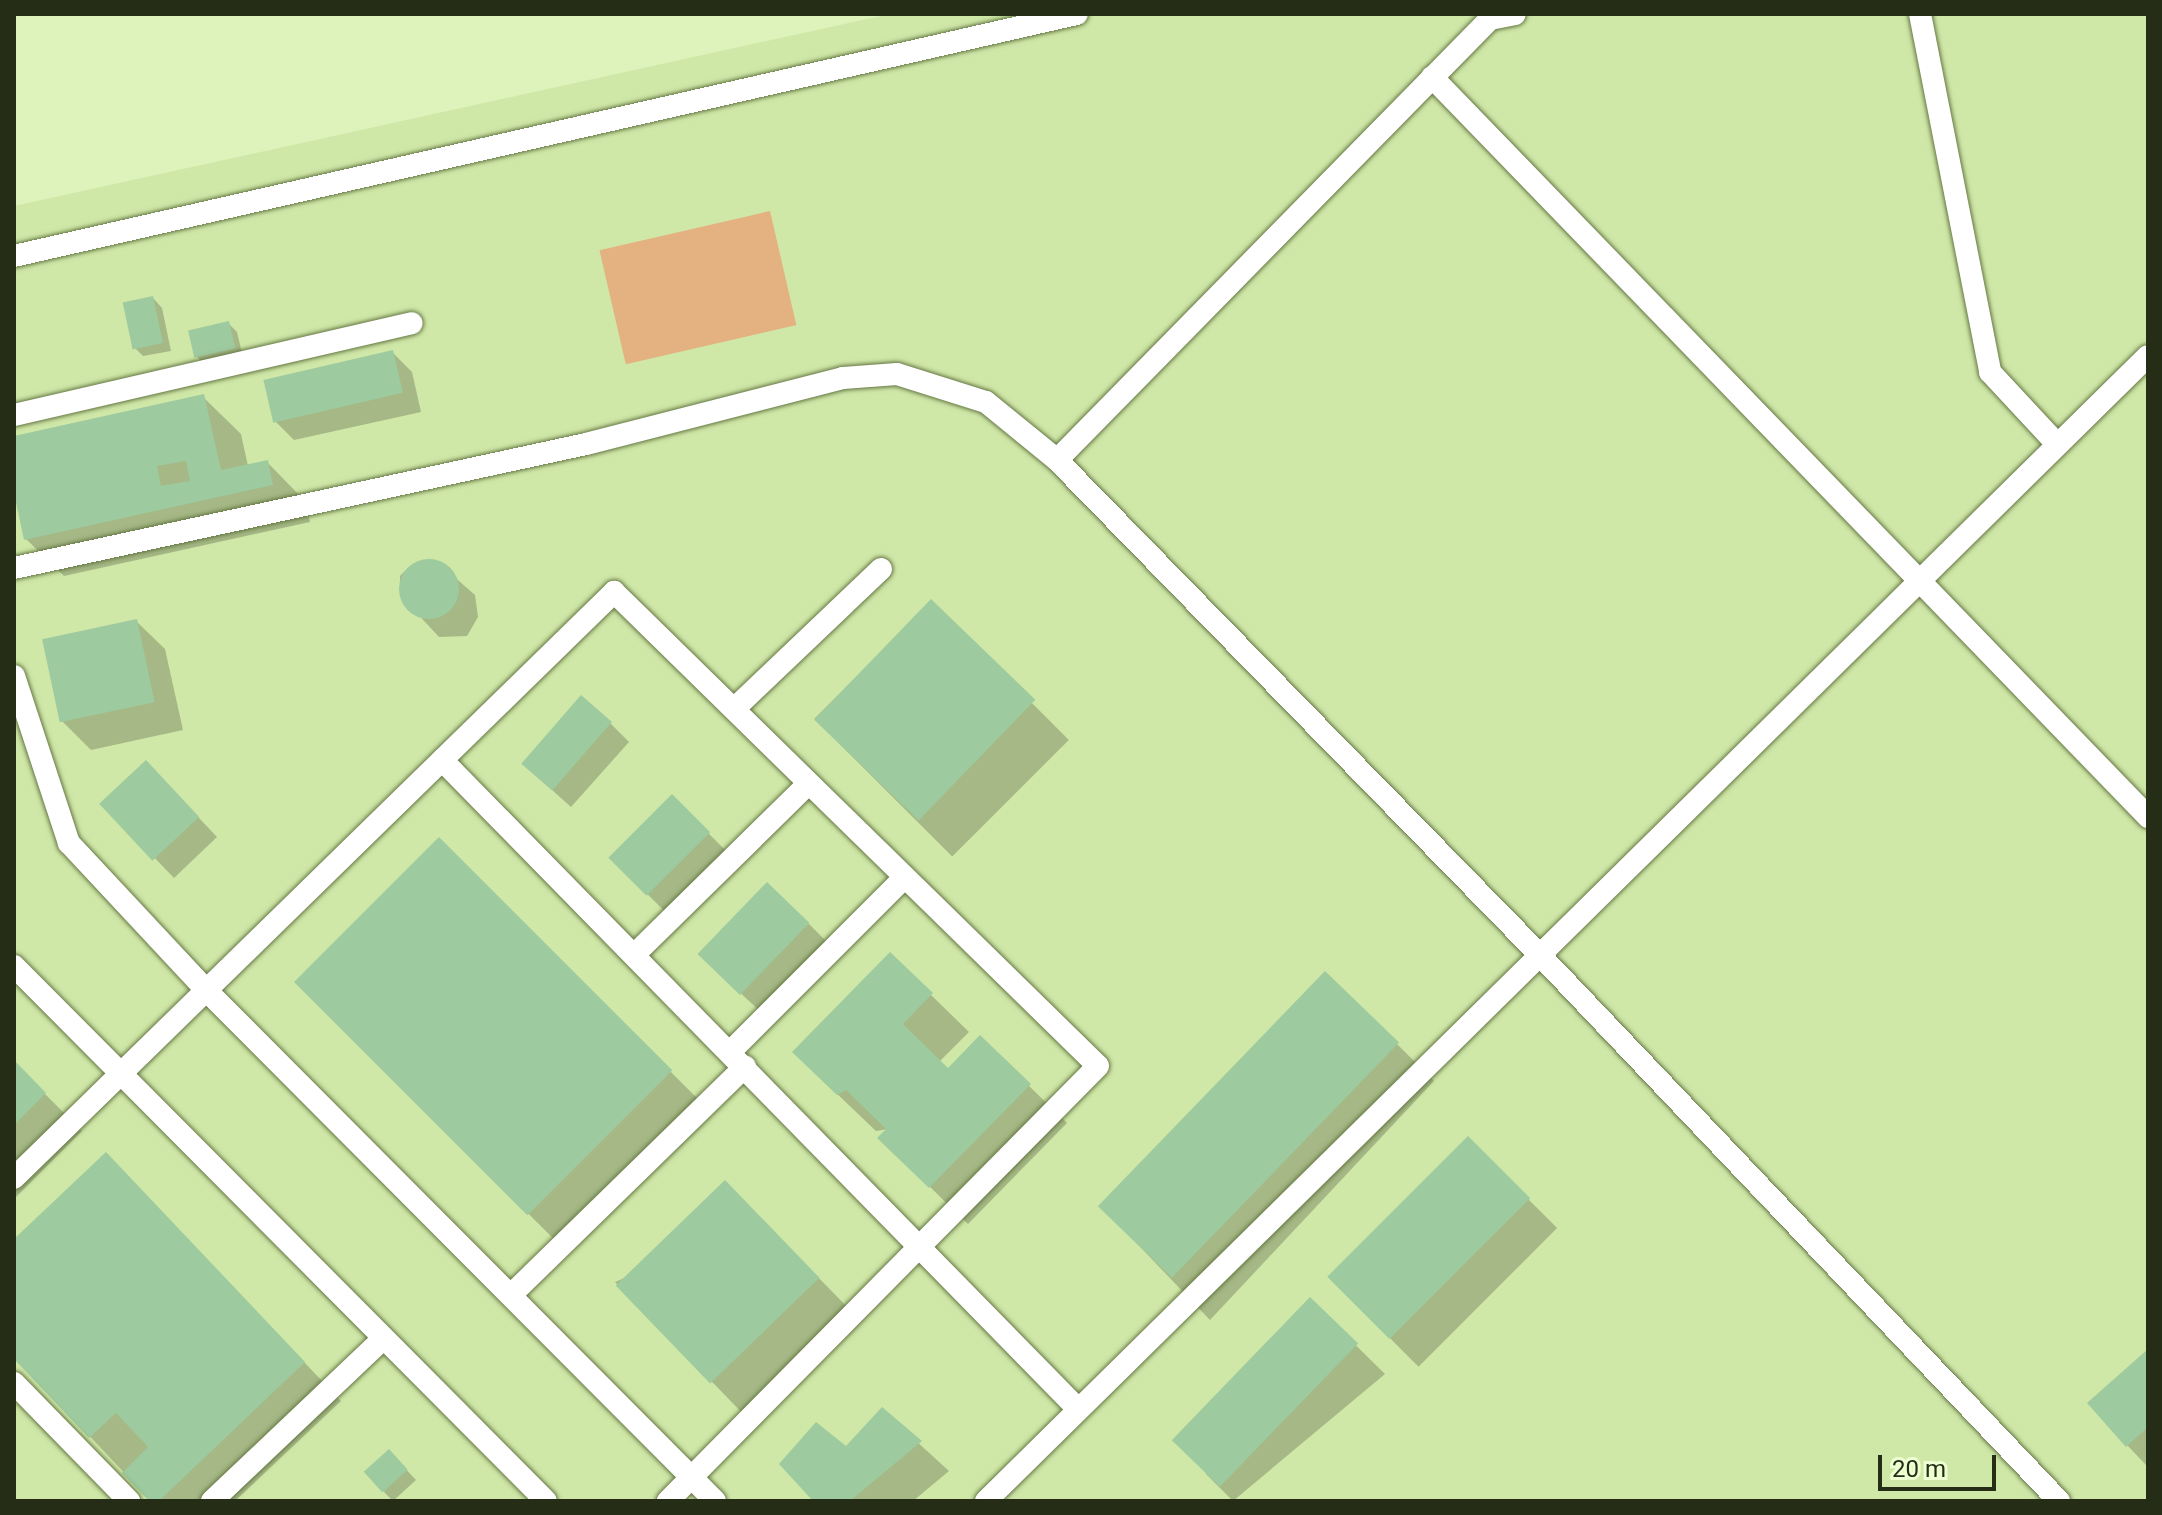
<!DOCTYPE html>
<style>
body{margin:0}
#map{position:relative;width:2162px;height:1515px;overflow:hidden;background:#ddf3bb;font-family:Roboto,sans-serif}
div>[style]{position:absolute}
.built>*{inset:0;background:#cfe7a7}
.green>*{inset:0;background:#e4b180;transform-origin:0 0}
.shadow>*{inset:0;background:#0003;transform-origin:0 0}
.building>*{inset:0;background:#9dca9e;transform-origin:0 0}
.round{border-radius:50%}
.roads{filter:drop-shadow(0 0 2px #667845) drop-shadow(0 0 2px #667845)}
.lane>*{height:22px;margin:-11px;padding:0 11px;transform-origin:11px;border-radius:11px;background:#fff}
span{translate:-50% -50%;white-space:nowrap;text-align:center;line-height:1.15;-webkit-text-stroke:8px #edffd1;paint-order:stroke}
.frame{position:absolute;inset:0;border:16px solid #252d17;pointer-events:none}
.scale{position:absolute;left:1878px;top:1455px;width:118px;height:36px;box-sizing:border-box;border:4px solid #252d17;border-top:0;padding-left:10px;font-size:24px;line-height:28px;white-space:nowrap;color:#252d17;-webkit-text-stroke:6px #edffd1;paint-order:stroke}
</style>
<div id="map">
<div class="built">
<i style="clip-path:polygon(890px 14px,2148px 14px,2148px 1501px,14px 1501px,14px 206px)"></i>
</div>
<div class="green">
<i style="left:770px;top:211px;width:117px;height:175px;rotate:77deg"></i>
</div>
<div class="shadow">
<i style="clip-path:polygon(153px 298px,162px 308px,171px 351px,143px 356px,134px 347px)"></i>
<i style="clip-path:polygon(228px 323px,237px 332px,243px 357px,205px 365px,196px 356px)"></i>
<i style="clip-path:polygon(392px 352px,412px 372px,421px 412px,294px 440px,275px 421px)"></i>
<i style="clip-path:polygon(203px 397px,241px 434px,248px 466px,267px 462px,304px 500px,310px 522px,64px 576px,26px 539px,14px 484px,14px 438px)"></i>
<i style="clip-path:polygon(436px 561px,475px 595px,478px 617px,467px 636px,439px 637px,400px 595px,400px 576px,410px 566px)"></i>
<i style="left:931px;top:602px;width:195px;height:165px;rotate:45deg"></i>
<i style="clip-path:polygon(136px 621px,165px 649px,183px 730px,91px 750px,62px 721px)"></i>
<i style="clip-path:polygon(610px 723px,629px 742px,571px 807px,542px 781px)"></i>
<i style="clip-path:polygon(165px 782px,217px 837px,174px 878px,103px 804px)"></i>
<i style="left:672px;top:797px;width:79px;height:86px;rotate:45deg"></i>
<i style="left:439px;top:840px;width:380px;height:201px;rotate:45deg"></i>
<i style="clip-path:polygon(809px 924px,828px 943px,762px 1013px,721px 975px)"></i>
<i style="clip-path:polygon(890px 955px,969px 1032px,939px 1062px,948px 1071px,980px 1038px,1067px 1123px,968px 1224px,880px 1138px,888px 1129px,876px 1131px,832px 1089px)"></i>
<i style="clip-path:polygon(1397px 1044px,1434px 1081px,1210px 1320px,1102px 1207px)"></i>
<i style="clip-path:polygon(14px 1063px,82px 1131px,14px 1199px)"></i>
<i style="left:1468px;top:1139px;width:126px;height:196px;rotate:45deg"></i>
<i style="clip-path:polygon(143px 1192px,341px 1401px,235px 1501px,151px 1501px,14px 1356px,14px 1242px)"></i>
<i style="clip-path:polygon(762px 1220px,856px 1316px,753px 1424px,615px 1282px)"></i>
<i style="clip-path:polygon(1310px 1300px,1385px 1374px,1233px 1501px,1206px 1474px)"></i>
<i style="clip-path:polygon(2148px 1352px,2148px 1463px,2146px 1465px,2127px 1445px)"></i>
<i style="clip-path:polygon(882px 1410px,949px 1471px,913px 1501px,816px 1501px,846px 1448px)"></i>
<i style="clip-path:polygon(398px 1461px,416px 1480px,393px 1501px,384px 1492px)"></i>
</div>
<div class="building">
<i style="left:153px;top:296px;width:48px;height:31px;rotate:78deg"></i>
<i style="left:229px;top:321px;width:28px;height:42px;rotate:77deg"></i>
<i style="left:393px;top:350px;width:44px;height:133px;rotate:77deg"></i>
<i style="clip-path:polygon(evenodd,204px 394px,221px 470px,268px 460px,273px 485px,24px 540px,14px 493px,14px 436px,204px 394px,186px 461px,190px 481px,161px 486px,157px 466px,186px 461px)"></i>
<i class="round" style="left:399px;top:559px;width:60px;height:60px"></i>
<i style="left:931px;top:599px;width:145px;height:168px;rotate:44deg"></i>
<i style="left:137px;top:619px;width:85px;height:97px;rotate:78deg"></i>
<i style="left:581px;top:695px;width:41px;height:91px;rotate:41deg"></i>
<i style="left:146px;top:760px;width:78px;height:64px;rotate:47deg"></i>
<i style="left:672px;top:794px;width:54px;height:90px;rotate:45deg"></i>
<i style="left:439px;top:837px;width:330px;height:205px;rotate:45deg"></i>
<i style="left:767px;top:882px;width:59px;height:100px;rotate:44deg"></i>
<i style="clip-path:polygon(890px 952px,933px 993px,903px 1024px,948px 1068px,980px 1035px,1031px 1084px,929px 1188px,877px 1138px,886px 1129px,846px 1090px,837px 1095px,792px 1052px)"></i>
<i style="left:1325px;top:971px;width:103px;height:327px;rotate:44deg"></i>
<i style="clip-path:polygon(14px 1060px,46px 1093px,14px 1125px)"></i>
<i style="left:1468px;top:1136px;width:88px;height:199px;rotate:45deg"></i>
<i style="clip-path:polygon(106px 1152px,305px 1362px,159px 1501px,149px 1501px,122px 1473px,148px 1447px,116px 1413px,89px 1438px,14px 1359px,14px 1239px)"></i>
<i style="left:725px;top:1180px;width:136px;height:152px;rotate:46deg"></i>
<i style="left:1310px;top:1297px;width:67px;height:199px;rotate:44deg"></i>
<i style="clip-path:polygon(2148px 1349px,2148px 1427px,2126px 1447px,2087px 1403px)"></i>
<i style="clip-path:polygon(882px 1407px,922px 1441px,850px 1501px,813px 1501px,779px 1464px,816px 1422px,846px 1446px)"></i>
<i style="left:389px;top:1449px;width:28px;height:34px;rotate:48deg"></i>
</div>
<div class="roads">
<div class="lane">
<i style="left:1920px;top:14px;width:365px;rotate:78.9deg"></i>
<i style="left:1990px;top:372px;width:98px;rotate:47.1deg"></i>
<i style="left:1432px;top:77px;width:1030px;rotate:45.94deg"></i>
<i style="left:14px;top:256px;width:1090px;rotate:-12.83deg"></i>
<i style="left:14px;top:415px;width:408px;rotate:-13deg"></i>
<i style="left:1057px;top:460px;width:618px;rotate:-45.52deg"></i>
<i style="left:1490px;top:19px;width:25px;rotate:-11deg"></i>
<i style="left:14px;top:568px;width:585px;rotate:-12.23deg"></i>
<i style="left:586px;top:444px;width:265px;rotate:-14.4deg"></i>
<i style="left:843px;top:378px;width:54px;rotate:-4.2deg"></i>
<i style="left:897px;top:374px;width:93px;rotate:17.5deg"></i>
<i style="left:986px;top:402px;width:92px;rotate:39.2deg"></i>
<i style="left:1057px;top:460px;width:689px;rotate:45.71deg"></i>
<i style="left:1538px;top:953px;width:756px;rotate:46.45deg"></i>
<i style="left:14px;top:676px;width:176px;rotate:71.8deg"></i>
<i style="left:69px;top:843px;width:201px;rotate:47deg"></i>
<i style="left:206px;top:990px;width:721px;rotate:45.11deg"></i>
<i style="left:734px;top:709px;width:203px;rotate:-43.6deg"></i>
<i style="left:442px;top:760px;width:909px;rotate:45.58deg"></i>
<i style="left:634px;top:955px;width:245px;rotate:-44.5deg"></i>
<i style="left:14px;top:966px;width:754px;rotate:45.16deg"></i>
<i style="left:730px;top:1052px;width:247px;rotate:-45deg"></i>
<i style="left:14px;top:1178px;width:839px;rotate:-44.32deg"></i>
<i style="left:614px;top:592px;width:677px;rotate:44.4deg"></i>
<i style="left:1098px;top:1066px;width:612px;rotate:134.67deg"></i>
<i style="left:511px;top:1295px;width:327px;rotate:-44.3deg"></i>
<i style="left:14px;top:1383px;width:165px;rotate:45.7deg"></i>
<i style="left:212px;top:1501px;width:236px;rotate:-43.5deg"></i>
<i style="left:986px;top:1501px;width:1631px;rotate:-44.58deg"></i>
</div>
</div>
<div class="frame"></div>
<div class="scale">20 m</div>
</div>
